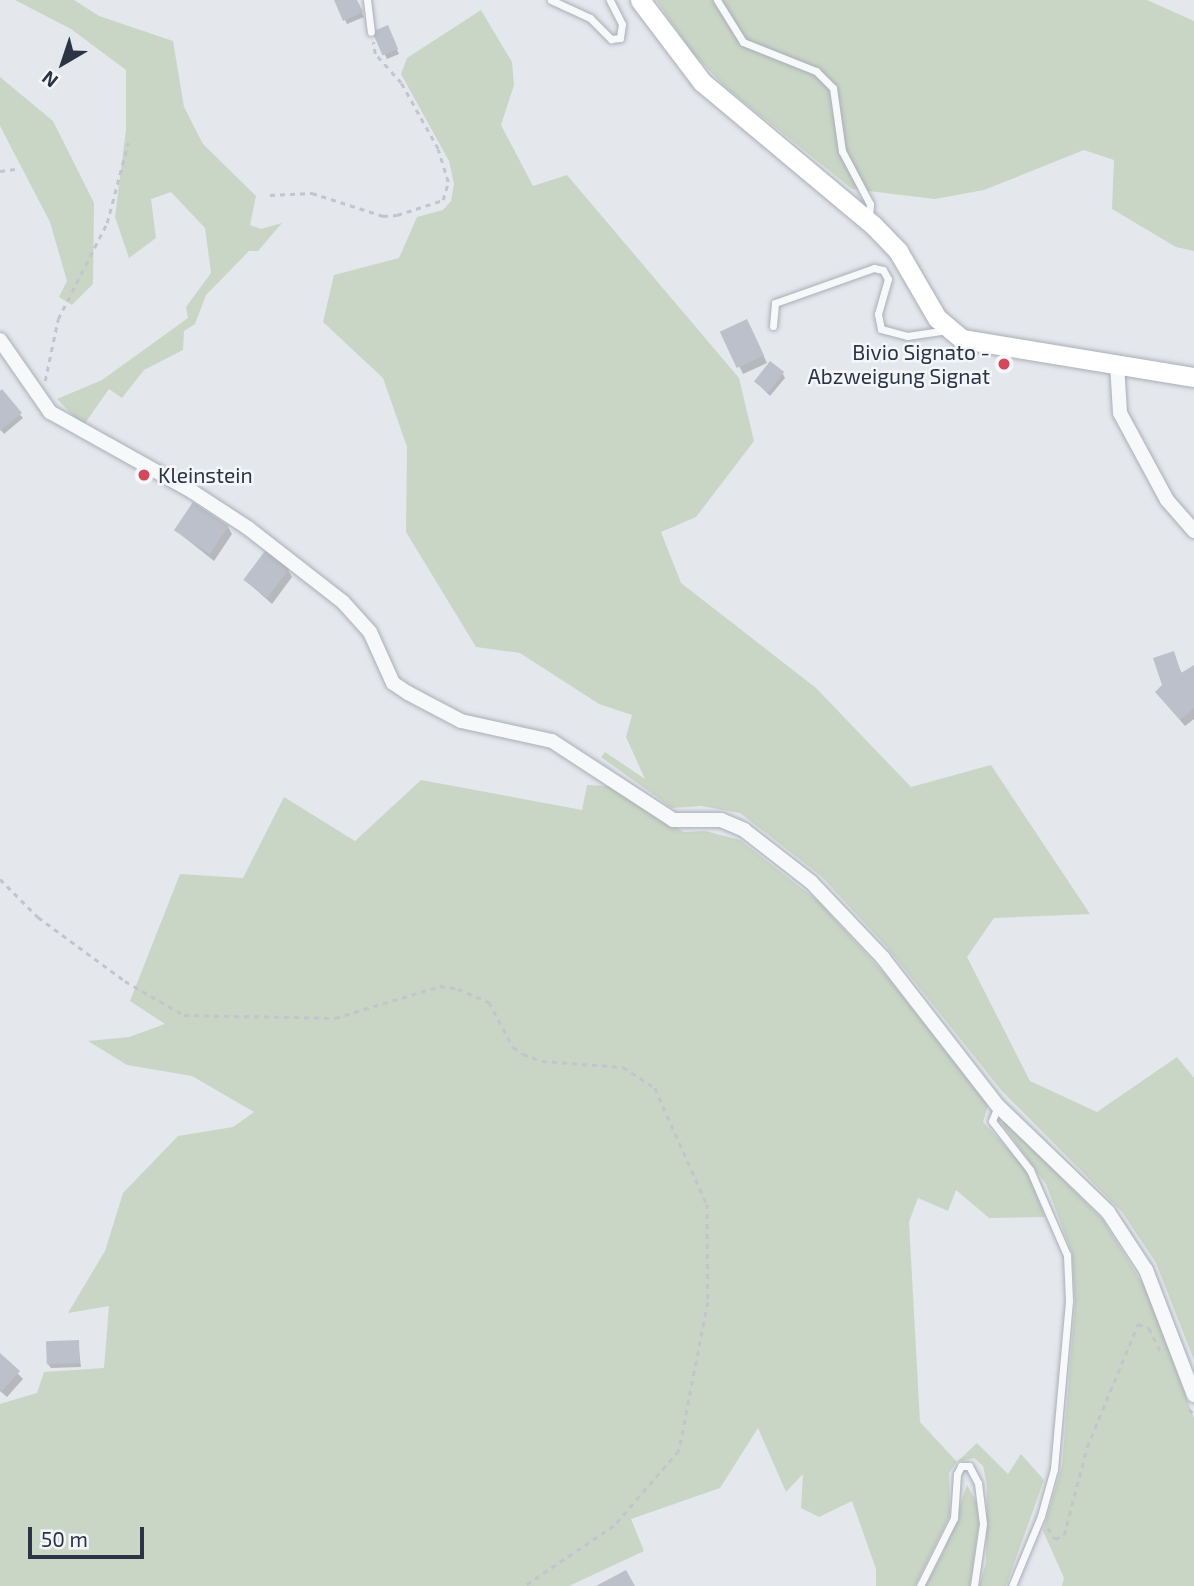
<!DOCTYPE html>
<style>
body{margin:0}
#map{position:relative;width:1194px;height:1586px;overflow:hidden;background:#e4e7ec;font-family:"Exo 2",sans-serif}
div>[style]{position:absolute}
.green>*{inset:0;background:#c9d6c5}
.shadow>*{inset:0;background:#0003}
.building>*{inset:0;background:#bbc0ca;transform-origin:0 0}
.path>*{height:2.5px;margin-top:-1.25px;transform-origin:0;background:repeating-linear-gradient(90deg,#c2c5cb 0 5px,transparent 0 10px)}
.roads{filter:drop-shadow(0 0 2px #a9aeb7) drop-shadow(0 0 2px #a9aeb7)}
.service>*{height:7px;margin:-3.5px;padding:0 3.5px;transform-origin:3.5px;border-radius:3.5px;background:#f7f8fa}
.minor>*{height:14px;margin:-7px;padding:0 7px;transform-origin:7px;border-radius:7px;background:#f7f8fa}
.secondary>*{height:19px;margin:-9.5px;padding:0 9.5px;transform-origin:9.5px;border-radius:9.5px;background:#fff}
.dots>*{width:19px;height:19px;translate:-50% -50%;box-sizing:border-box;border:4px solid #f4f6f9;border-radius:50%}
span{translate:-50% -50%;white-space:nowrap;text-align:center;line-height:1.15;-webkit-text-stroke:5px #f4f6f9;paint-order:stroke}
.poi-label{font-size:21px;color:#2b3445}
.right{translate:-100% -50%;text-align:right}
.left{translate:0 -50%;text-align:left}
.north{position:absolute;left:28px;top:28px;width:70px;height:70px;-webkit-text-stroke:5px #f4f6f9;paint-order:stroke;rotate:219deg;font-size:19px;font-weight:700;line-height:28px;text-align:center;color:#2b3445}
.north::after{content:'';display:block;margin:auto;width:24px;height:32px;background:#2b3445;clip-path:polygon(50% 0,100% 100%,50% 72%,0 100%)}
.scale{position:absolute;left:28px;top:1527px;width:116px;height:32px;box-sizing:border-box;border:4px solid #2b3445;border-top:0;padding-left:9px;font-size:21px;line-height:24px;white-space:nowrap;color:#2b3445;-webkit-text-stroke:5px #f4f6f9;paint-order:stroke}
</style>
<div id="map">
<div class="green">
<i style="clip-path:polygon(15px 0,74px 0,99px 16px,173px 41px,184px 107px,203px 144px,256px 196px,250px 225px,261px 229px,282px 223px,258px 251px,249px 251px,206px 295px,195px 324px,184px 331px,183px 350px,144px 370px,122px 398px,109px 389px,83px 426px,57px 399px,102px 380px,188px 318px,186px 307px,211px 273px,205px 228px,171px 192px,151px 199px,156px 238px,129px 258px,115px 217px,126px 130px,126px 70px,71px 29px)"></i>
<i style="clip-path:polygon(656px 0,1147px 0,1194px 21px,1194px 251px,1176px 247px,1112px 209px,1114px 160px,1084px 150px,984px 190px,935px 199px,852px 189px,724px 86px,692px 52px)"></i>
<i style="clip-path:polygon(481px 10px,512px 62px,514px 85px,501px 125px,533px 186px,567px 175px,739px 378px,754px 441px,696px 517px,661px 532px,681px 583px,816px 688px,911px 787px,991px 765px,1090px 914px,994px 918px,967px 957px,1030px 1081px,1097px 1112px,1177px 1057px,1194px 1078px,1194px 1360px,1156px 1263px,1122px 1212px,1001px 1090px,886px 946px,821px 876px,740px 813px,701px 806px,672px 808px,601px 757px,605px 752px,645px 779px,626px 737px,632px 715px,599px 704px,520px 653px,476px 647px,406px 532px,407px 447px,383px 378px,323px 322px,334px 275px,399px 258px,417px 217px,443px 210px,451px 201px,454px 184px,449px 161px,401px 74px,407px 58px)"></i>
<i style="clip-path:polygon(0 77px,53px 121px,94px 203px,93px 284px,72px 305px,59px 297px,67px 281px,50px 222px,0 126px)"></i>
<i style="clip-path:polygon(421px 780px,582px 810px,587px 785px,608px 786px,684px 832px,705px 831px,740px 840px,819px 902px,890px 980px,988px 1105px,983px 1122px,1027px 1170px,1045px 1217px,989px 1218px,956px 1190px,948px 1211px,918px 1198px,909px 1222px,920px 1422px,957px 1462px,977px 1443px,1008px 1474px,1021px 1454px,1044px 1480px,1006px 1586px,979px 1586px,986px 1563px,987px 1485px,983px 1466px,974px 1458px,957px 1462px,949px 1473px,950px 1515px,915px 1586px,876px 1586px,876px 1569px,852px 1501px,819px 1517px,801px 1508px,803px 1474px,786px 1492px,758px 1428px,720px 1488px,631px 1519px,644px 1551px,569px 1586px,0 1586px,0 1404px,37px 1393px,44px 1372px,104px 1368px,109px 1306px,68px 1313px,105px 1251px,123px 1193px,178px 1136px,233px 1127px,254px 1112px,192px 1076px,127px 1065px,88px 1041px,129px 1037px,165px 1024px,130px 1001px,180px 874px,243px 878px,284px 797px,355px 841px)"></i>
<i style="clip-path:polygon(1003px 1119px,1103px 1220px,1146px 1289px,1194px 1418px,1194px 1586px,1062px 1586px,1064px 1578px,1043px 1531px,1062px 1466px,1075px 1304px,1072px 1253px,1046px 1184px,1003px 1125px)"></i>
<i style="clip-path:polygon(967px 1485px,977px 1503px,979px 1524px,970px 1586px,925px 1586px,944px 1551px)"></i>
</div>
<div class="shadow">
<i style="clip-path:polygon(336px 0,356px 0,364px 17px,347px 24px)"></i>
<i style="clip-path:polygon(389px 32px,399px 54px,387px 59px,385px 55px)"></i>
<i style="clip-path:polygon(751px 328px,767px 363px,743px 374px,723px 332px)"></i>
<i style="clip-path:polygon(783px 374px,785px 378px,770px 396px,755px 381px)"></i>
<i style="clip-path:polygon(0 393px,23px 418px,4px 434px,0 429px)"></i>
<i style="clip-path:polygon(228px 527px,232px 534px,214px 561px,175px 530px)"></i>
<i style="clip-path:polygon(288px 570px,292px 577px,272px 604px,245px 580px)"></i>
<i style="clip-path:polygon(1173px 653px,1182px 674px,1194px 667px,1194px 719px,1185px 726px,1162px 699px)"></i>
<i style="clip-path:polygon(78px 1342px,81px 1367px,51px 1368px,48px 1364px)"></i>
<i style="clip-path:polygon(0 1355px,23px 1379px,7px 1397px,0 1391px)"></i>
</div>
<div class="building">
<i style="clip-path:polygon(334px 0,357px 0,363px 12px,343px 21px)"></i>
<i style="left:388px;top:25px;width:26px;height:17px;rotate:67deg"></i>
<i style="left:747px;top:319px;width:40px;height:30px;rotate:65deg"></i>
<i style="left:770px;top:361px;width:18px;height:26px;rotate:38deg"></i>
<i style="clip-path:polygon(2px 389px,22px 413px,0 431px,0 391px)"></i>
<i style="left:193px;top:502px;width:43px;height:34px;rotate:34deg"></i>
<i style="left:265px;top:551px;width:30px;height:36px;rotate:37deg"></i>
<i style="clip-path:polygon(1174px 651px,1181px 673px,1194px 665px,1194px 708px,1180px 720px,1155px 692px,1162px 685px,1153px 658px)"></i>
<i style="left:79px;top:1340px;width:23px;height:33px;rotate:88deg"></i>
<i style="clip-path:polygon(0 1353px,20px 1371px,2px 1391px,0 1389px)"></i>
<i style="clip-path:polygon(626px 1570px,635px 1586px,596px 1586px)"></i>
</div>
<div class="path">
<i style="left:0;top:171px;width:15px;rotate:-8deg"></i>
<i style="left:270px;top:195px;width:42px;rotate:-2.7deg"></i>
<i style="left:312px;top:193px;width:75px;rotate:17.9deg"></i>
<i style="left:383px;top:216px;width:14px;rotate:-4deg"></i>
<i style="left:397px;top:215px;width:48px;rotate:-18.1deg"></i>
<i style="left:443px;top:200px;width:19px;rotate:-74deg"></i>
<i style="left:448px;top:182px;width:34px;rotate:-107deg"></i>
<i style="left:438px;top:149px;width:76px;rotate:-119.3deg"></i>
<i style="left:401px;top:83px;width:39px;rotate:-132deg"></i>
<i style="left:375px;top:54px;width:12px;rotate:-99deg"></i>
<i style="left:45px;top:381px;width:63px;rotate:-78.2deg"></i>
<i style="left:58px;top:319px;width:108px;rotate:-63deg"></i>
<i style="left:107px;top:223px;width:83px;rotate:-75.3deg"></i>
<i style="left:0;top:879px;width:54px;rotate:45deg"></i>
<i style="left:38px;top:917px;width:108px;rotate:36.3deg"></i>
<i style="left:125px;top:981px;width:68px;rotate:30deg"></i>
<i style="left:184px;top:1015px;width:151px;rotate:1.1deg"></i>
<i style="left:335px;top:1018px;width:110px;rotate:-16.9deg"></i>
<i style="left:440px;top:986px;width:18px;rotate:9deg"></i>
<i style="left:458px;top:989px;width:34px;rotate:23deg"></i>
<i style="left:489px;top:1002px;width:51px;rotate:61.9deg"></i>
<i style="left:513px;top:1047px;width:12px;rotate:35deg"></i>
<i style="left:523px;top:1054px;width:20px;rotate:20deg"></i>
<i style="left:542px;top:1061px;width:81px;rotate:4.2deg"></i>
<i style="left:623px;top:1067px;width:38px;rotate:33deg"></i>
<i style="left:655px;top:1088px;width:127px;rotate:65.9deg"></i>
<i style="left:707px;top:1204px;width:98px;rotate:89.4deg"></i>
<i style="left:708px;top:1302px;width:152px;rotate:101deg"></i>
<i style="left:679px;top:1451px;width:99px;rotate:130.9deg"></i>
<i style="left:614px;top:1526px;width:107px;rotate:146deg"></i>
<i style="left:1189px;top:1409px;width:7px;rotate:45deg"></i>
<i style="left:1048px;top:1528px;width:13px;rotate:58deg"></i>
<i style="left:1055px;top:1539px;width:10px;rotate:-24deg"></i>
<i style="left:1064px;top:1535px;width:91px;rotate:-75.4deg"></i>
<i style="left:1087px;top:1447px;width:133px;rotate:-67.5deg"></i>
<i style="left:1138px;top:1324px;width:12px;rotate:20deg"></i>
<i style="left:1149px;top:1328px;width:28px;rotate:64deg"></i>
</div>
<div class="roads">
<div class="service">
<i style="left:367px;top:0;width:32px;rotate:83deg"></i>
<i style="left:551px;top:0;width:43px;rotate:24.8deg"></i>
<i style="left:590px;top:18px;width:30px;rotate:45deg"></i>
<i style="left:611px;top:39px;width:9px;rotate:-6deg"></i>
<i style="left:620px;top:38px;width:14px;rotate:-82deg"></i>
<i style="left:622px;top:24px;width:27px;rotate:-117deg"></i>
<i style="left:717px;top:0;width:49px;rotate:58.2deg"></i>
<i style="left:743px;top:42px;width:79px;rotate:21.7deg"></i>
<i style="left:816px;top:71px;width:24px;rotate:45deg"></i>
<i style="left:833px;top:88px;width:64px;rotate:81.9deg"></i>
<i style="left:842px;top:151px;width:60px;rotate:62.2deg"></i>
<i style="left:870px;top:204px;width:14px;rotate:94deg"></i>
<i style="left:773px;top:326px;width:23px;rotate:-85deg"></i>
<i style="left:775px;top:303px;width:105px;rotate:-19.5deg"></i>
<i style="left:874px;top:268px;width:9px;rotate:13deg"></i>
<i style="left:883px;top:270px;width:10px;rotate:61deg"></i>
<i style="left:888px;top:279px;width:36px;rotate:106deg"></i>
<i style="left:878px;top:314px;width:15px;rotate:79deg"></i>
<i style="left:881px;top:329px;width:27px;rotate:15deg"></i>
<i style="left:907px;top:336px;width:41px;rotate:-8.3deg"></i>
<i style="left:998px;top:1106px;width:16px;rotate:112deg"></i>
<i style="left:992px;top:1121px;width:62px;rotate:52.2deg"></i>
<i style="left:1030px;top:1170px;width:93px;rotate:66.5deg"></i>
<i style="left:1067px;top:1255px;width:46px;rotate:87.5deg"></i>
<i style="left:1069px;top:1301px;width:169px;rotate:95.1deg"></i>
<i style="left:1054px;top:1469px;width:49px;rotate:105.5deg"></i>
<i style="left:1041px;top:1516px;width:76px;rotate:112.5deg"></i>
<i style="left:920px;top:1586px;width:76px;rotate:-63.4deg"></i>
<i style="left:954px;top:1518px;width:44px;rotate:-86.1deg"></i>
<i style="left:957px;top:1474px;width:9px;rotate:-63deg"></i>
<i style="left:961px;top:1466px;width:8px"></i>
<i style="left:969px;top:1466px;width:19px;rotate:62deg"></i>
<i style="left:978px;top:1483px;width:41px;rotate:83deg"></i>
<i style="left:983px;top:1524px;width:63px;rotate:98.3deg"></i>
</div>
<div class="minor">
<i style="left:0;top:340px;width:88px;rotate:55.2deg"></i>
<i style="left:50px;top:412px;width:164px;rotate:29.2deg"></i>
<i style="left:193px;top:492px;width:66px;rotate:33.2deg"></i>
<i style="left:248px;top:528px;width:120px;rotate:37.9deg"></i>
<i style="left:343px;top:602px;width:40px;rotate:48deg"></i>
<i style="left:370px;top:632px;width:56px;rotate:65.7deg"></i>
<i style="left:393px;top:683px;width:18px;rotate:34deg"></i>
<i style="left:408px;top:693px;width:60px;rotate:27.8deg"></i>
<i style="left:461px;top:721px;width:93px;rotate:12.4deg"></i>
<i style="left:552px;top:741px;width:145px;rotate:33.1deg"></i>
<i style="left:673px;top:820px;width:48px"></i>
<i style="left:721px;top:820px;width:25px;rotate:23deg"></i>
<i style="left:744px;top:830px;width:85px;rotate:37.8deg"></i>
<i style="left:811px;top:882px;width:105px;rotate:46.5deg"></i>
<i style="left:883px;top:958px;width:187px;rotate:52.2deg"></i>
<i style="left:998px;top:1106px;width:153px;rotate:43.9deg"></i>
<i style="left:1108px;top:1212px;width:69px;rotate:56.8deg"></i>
<i style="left:1146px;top:1270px;width:134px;rotate:69deg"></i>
<i style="left:1117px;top:364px;width:49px;rotate:86.5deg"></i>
<i style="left:1120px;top:413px;width:99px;rotate:61.6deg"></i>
<i style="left:1167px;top:500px;width:41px;rotate:48.9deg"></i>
</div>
<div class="secondary">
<i style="left:640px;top:0;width:103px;rotate:52.9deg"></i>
<i style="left:702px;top:82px;width:224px;rotate:39.9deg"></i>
<i style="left:874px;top:226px;width:35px;rotate:46deg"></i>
<i style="left:898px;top:251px;width:78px;rotate:59.8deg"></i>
<i style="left:937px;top:318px;width:33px;rotate:40deg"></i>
<i style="left:962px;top:339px;width:235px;rotate:9.3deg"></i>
</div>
</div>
<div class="dots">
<i style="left:1004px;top:364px;background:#d1495b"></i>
<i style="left:144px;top:475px;background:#d1495b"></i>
</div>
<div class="poi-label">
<span class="right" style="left:990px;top:364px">Bivio Signato -<br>Abzweigung Signat</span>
<span class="left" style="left:158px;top:475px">Kleinstein</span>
</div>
<div class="north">N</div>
<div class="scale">50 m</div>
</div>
